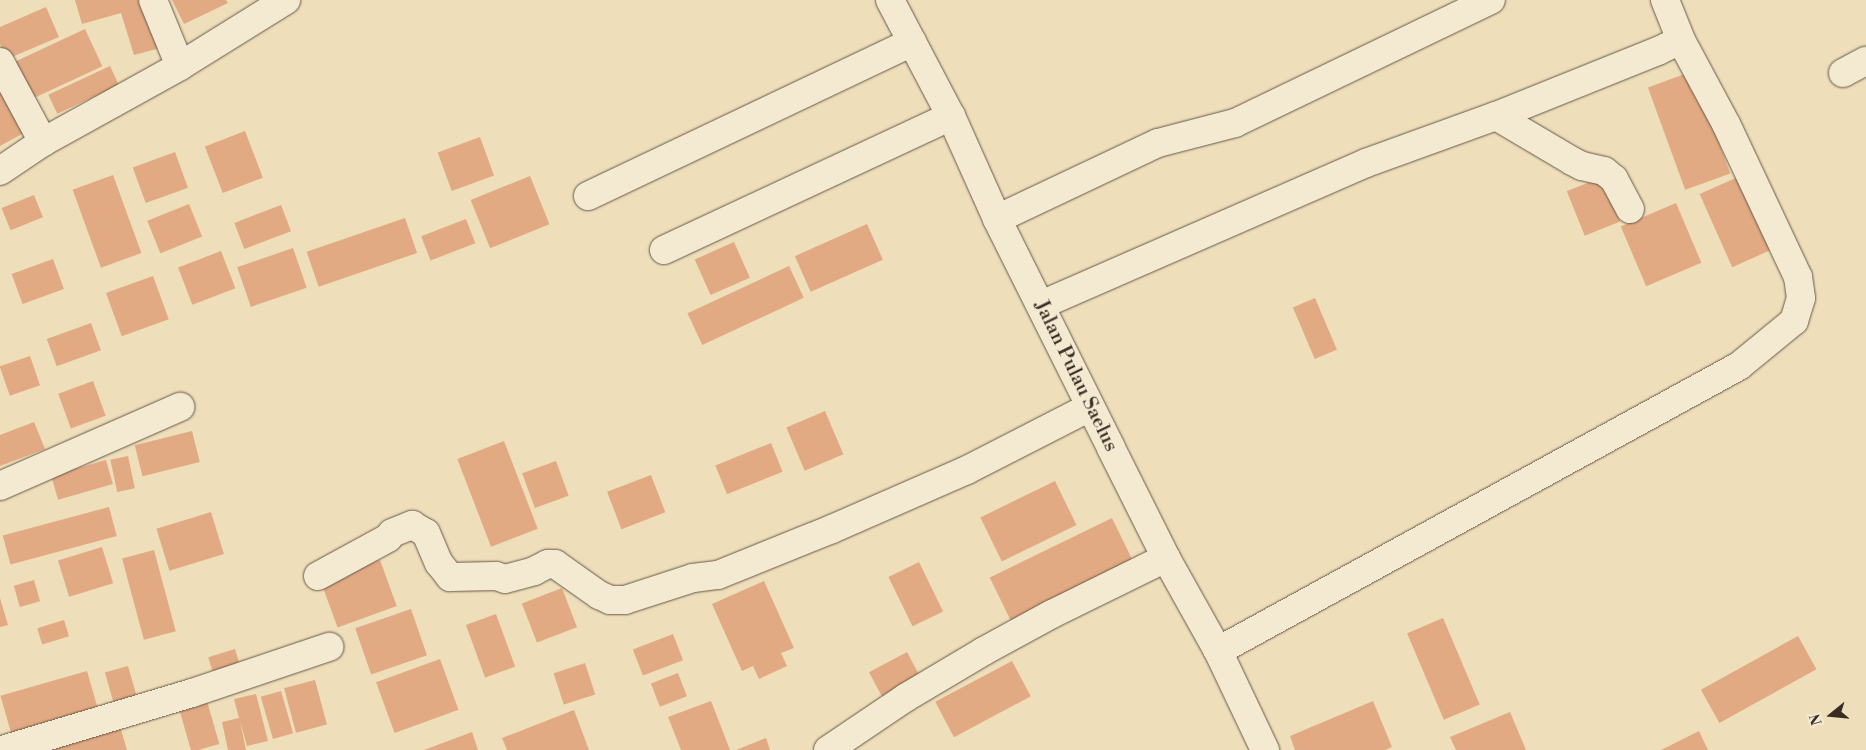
<!DOCTYPE html>
<style>
body{margin:0}
#map{position:relative;width:1866px;height:750px;overflow:hidden;background:#eedeb9;font-family:"Libre Bodoni",serif}
div>[style]{position:absolute}
.building>*{inset:0;background:#e2aa82;transform-origin:0 0}
.roads{filter:drop-shadow(0 0 1px #67584a) drop-shadow(0 0 1px #67584a)}
.minor>*{height:28px;margin:-14px;padding:0 14px;transform-origin:14px;border-radius:14px;background:#f4ead2}
span{translate:-50% -50%;white-space:nowrap;text-align:center;line-height:1.15;-webkit-text-stroke:4px #f4ead2;paint-order:stroke}
.street-label{font-size:20px;color:#3a2c25}
.north{position:absolute;left:1806px;top:690px;width:50px;height:50px;-webkit-text-stroke:4px #f4ead2;paint-order:stroke;rotate:253deg;font-size:14px;font-weight:700;line-height:20px;text-align:center;color:#3a2c25}
.north::after{content:'';display:block;margin:auto;width:18px;height:22px;background:#3a2c25;clip-path:polygon(50% 0,100% 100%,50% 72%,0 100%)}
</style>
<div id="map">
<div class="building">
<i style="clip-path:polygon(75px 0,151px 0,164px 47px,134px 55px,121px 13px,82px 24px)"></i>
<i style="clip-path:polygon(172px 0,226px 0,228px 3px,184px 24px)"></i>
<i style="clip-path:polygon(46px 7px,59px 37px,7px 59px,0 44px,0 27px)"></i>
<i style="left:85px;top:29px;width:41px;height:78px;rotate:65deg"></i>
<i style="left:110px;top:66px;width:21px;height:68px;rotate:65deg"></i>
<i style="left:1693px;top:71px;width:109px;height:48px;rotate:70deg"></i>
<i style="clip-path:polygon(0 84px,33px 128px,0 146px)"></i>
<i style="left:245px;top:131px;width:50px;height:43px;rotate:69deg"></i>
<i style="left:480px;top:137px;width:41px;height:45px;rotate:70deg"></i>
<i style="left:175px;top:152px;width:38px;height:45px;rotate:70deg"></i>
<i style="left:113px;top:175px;width:83px;height:43px;rotate:70deg"></i>
<i style="left:530px;top:176px;width:52px;height:64px;rotate:68deg"></i>
<i style="left:1602px;top:177px;width:48px;height:38px;rotate:68deg"></i>
<i style="left:1738px;top:177px;width:80px;height:42px;rotate:66deg"></i>
<i style="left:34px;top:195px;width:24px;height:35px;rotate:68deg"></i>
<i style="left:1676px;top:203px;width:65px;height:60px;rotate:67deg"></i>
<i style="left:189px;top:204px;width:35px;height:45px;rotate:68deg"></i>
<i style="left:281px;top:205px;width:28px;height:50px;rotate:69deg"></i>
<i style="left:405px;top:218px;width:37px;height:104px;rotate:71deg"></i>
<i style="left:466px;top:219px;width:26px;height:48px;rotate:69deg"></i>
<i style="left:867px;top:224px;width:39px;height:79px;rotate:66deg"></i>
<i style="left:734px;top:242px;width:39px;height:43px;rotate:66deg"></i>
<i style="left:293px;top:248px;width:42px;height:59px;rotate:71deg"></i>
<i style="left:221px;top:251px;width:40px;height:46px;rotate:69deg"></i>
<i style="left:53px;top:259px;width:32px;height:44px;rotate:70deg"></i>
<i style="left:789px;top:266px;width:35px;height:112px;rotate:65deg"></i>
<i style="left:153px;top:276px;width:46px;height:50px;rotate:70deg"></i>
<i style="left:1315px;top:298px;width:56px;height:24px;rotate:67deg"></i>
<i style="left:91px;top:323px;width:29px;height:47px;rotate:70deg"></i>
<i style="left:30px;top:356px;width:31px;height:32px;rotate:71deg"></i>
<i style="left:93px;top:381px;width:37px;height:37px;rotate:70deg"></i>
<i style="left:825px;top:411px;width:47px;height:42px;rotate:67deg"></i>
<i style="clip-path:polygon(34px 422px,45px 449px,0 466px,0 435px)"></i>
<i style="left:192px;top:431px;width:32px;height:59px;rotate:76deg"></i>
<i style="left:504px;top:441px;width:94px;height:50px;rotate:69deg"></i>
<i style="left:771px;top:443px;width:31px;height:60px;rotate:68deg"></i>
<i style="left:128px;top:456px;width:33px;height:18px;rotate:78deg"></i>
<i style="left:106px;top:460px;width:25px;height:57px;rotate:74deg"></i>
<i style="left:556px;top:461px;width:37px;height:36px;rotate:70deg"></i>
<i style="left:651px;top:475px;width:40px;height:47px;rotate:69deg"></i>
<i style="left:1055px;top:481px;width:49px;height:83px;rotate:64deg"></i>
<i style="left:109px;top:507px;width:30px;height:110px;rotate:75deg"></i>
<i style="left:211px;top:512px;width:44px;height:57px;rotate:73deg"></i>
<i style="left:1112px;top:518px;width:48px;height:136px;rotate:64deg"></i>
<i style="left:102px;top:547px;width:38px;height:46px;rotate:73deg"></i>
<i style="left:154px;top:550px;width:84px;height:33px;rotate:75deg"></i>
<i style="left:380px;top:560px;width:49px;height:63px;rotate:70deg"></i>
<i style="left:919px;top:562px;width:55px;height:34px;rotate:64deg"></i>
<i style="left:34px;top:580px;width:22px;height:21px;rotate:74deg"></i>
<i style="clip-path:polygon(764px 581px,794px 648px,781px 653px,787px 666px,759px 679px,753px 666px,742px 671px,712px 604px)"></i>
<i style="left:562px;top:588px;width:42px;height:43px;rotate:69deg"></i>
<i style="clip-path:polygon(0 598px,8px 625px,0 627px)"></i>
<i style="left:411px;top:609px;width:49px;height:59px;rotate:71deg"></i>
<i style="left:496px;top:614px;width:56px;height:32px;rotate:70deg"></i>
<i style="left:1443px;top:618px;width:94px;height:39px;rotate:67deg"></i>
<i style="left:64px;top:620px;width:17px;height:28px;rotate:73deg"></i>
<i style="left:673px;top:634px;width:28px;height:43px;rotate:69deg"></i>
<i style="left:1798px;top:636px;width:38px;height:111px;rotate:61deg"></i>
<i style="left:235px;top:649px;width:24px;height:28px;rotate:73deg"></i>
<i style="left:907px;top:652px;width:34px;height:43px;rotate:62deg"></i>
<i style="left:440px;top:659px;width:54px;height:68px;rotate:70deg"></i>
<i style="left:1012px;top:661px;width:40px;height:87px;rotate:62deg"></i>
<i style="left:585px;top:663px;width:33px;height:33px;rotate:72deg"></i>
<i style="left:128px;top:666px;width:32px;height:24px;rotate:74deg"></i>
<i style="left:87px;top:671px;width:43px;height:90px;rotate:74deg"></i>
<i style="left:678px;top:673px;width:25px;height:29px;rotate:69deg"></i>
<i style="left:315px;top:680px;width:46px;height:32px;rotate:75deg"></i>
<i style="left:281px;top:691px;width:44px;height:21px;rotate:74deg"></i>
<i style="left:205px;top:694px;width:52px;height:29px;rotate:74deg"></i>
<i style="clip-path:polygon(256px 694px,268px 741px,247px 746px,240px 721px,246px 750px,228px 750px,222px 722px,239px 718px,234px 699px)"></i>
<i style="clip-path:polygon(711px 701px,730px 750px,681px 750px,668px 717px)"></i>
<i style="clip-path:polygon(1373px 701px,1392px 747px,1385px 750px,1295px 750px,1290px 736px)"></i>
<i style="clip-path:polygon(574px 710px,589px 750px,507px 750px,502px 738px)"></i>
<i style="clip-path:polygon(1510px 712px,1526px 750px,1456px 750px,1450px 737px)"></i>
<i style="clip-path:polygon(120px 726px,127px 750px,34px 750px)"></i>
<i style="clip-path:polygon(1699px 731px,1708px 750px,1661px 750px)"></i>
<i style="clip-path:polygon(472px 732px,478px 750px,424px 750px)"></i>
<i style="clip-path:polygon(766px 738px,770px 750px,736px 750px)"></i>
</div>
<div class="roads">
<div class="minor">
<i style="left:153px;top:0;width:71px;rotate:67.8deg"></i>
<i style="left:890px;top:0;width:131px;rotate:62.3deg"></i>
<i style="left:951px;top:116px;width:113px;rotate:65.9deg"></i>
<i style="left:997px;top:219px;width:256px;rotate:63.5deg"></i>
<i style="left:1111px;top:448px;width:123px;rotate:63.4deg"></i>
<i style="left:1166px;top:558px;width:107px;rotate:60.8deg"></i>
<i style="left:1218px;top:651px;width:110px;rotate:64.6deg"></i>
<i style="left:0;top:62px;width:91px;rotate:61.7deg"></i>
<i style="left:1843px;top:73px;width:26px;rotate:-28deg"></i>
<i style="left:1496px;top:116px;width:88px;rotate:30.6deg"></i>
<i style="left:1572px;top:161px;width:11px;rotate:27deg"></i>
<i style="left:1582px;top:166px;width:23px;rotate:13deg"></i>
<i style="left:1604px;top:171px;width:13px;rotate:39deg"></i>
<i style="left:1614px;top:179px;width:34px;rotate:62deg"></i>
<i style="left:0;top:171px;width:52px;rotate:-34deg"></i>
<i style="left:43px;top:142px;width:157px;rotate:-29deg"></i>
<i style="left:180px;top:66px;width:125px;rotate:-31.9deg"></i>
<i style="left:588px;top:196px;width:359px;rotate:-25.4deg"></i>
<i style="left:997px;top:219px;width:178px;rotate:-25.3deg"></i>
<i style="left:1158px;top:143px;width:80px;rotate:-14.6deg"></i>
<i style="left:1235px;top:123px;width:284px;rotate:-25.7deg"></i>
<i style="left:664px;top:250px;width:317px;rotate:-25deg"></i>
<i style="left:1041px;top:305px;width:355px;rotate:-23.6deg"></i>
<i style="left:1366px;top:163px;width:138px;rotate:-19.9deg"></i>
<i style="left:1496px;top:116px;width:175px;rotate:-21.9deg"></i>
<i style="left:1658px;top:51px;width:25px;rotate:-26deg"></i>
<i style="left:0;top:486px;width:197px;rotate:-23.7deg"></i>
<i style="left:318px;top:576px;width:80px;rotate:-28.5deg"></i>
<i style="left:388px;top:538px;width:6px;rotate:-51deg"></i>
<i style="left:392px;top:533px;width:22px;rotate:-22deg"></i>
<i style="left:412px;top:525px;width:16px;rotate:30deg"></i>
<i style="left:426px;top:533px;width:33px;rotate:67deg"></i>
<i style="left:439px;top:563px;width:18px;rotate:52deg"></i>
<i style="left:450px;top:577px;width:46px;rotate:-1.2deg"></i>
<i style="left:496px;top:576px;width:9px;rotate:18deg"></i>
<i style="left:505px;top:579px;width:30px;rotate:-15deg"></i>
<i style="left:534px;top:571px;width:16px;rotate:-27deg"></i>
<i style="left:548px;top:564px;width:7px"></i>
<i style="left:555px;top:564px;width:54px;rotate:35.2deg"></i>
<i style="left:599px;top:595px;width:12px;rotate:24deg"></i>
<i style="left:610px;top:600px;width:15px"></i>
<i style="left:625px;top:600px;width:71px;rotate:-17.9deg"></i>
<i style="left:693px;top:578px;width:25px;rotate:-7deg"></i>
<i style="left:718px;top:575px;width:123px;rotate:-22deg"></i>
<i style="left:832px;top:529px;width:147px;rotate:-23.6deg"></i>
<i style="left:967px;top:470px;width:138px;rotate:-27.1deg"></i>
<i style="left:1218px;top:651px;width:594px;rotate:-28.68deg"></i>
<i style="left:1739px;top:366px;width:71px;rotate:-39.3deg"></i>
<i style="left:1794px;top:321px;width:24px;rotate:-73deg"></i>
<i style="left:1801px;top:298px;width:21px;rotate:-98deg"></i>
<i style="left:1798px;top:277px;width:169px;rotate:-115.2deg"></i>
<i style="left:1726px;top:124px;width:95px;rotate:-118.2deg"></i>
<i style="left:1681px;top:40px;width:43px;rotate:-111.8deg"></i>
<i style="left:2px;top:750px;width:198px;rotate:-16.7deg"></i>
<i style="left:192px;top:693px;width:145px;rotate:-18.6deg"></i>
<i style="left:828px;top:750px;width:93px;rotate:-34deg"></i>
<i style="left:905px;top:698px;width:92px;rotate:-30.7deg"></i>
<i style="left:984px;top:651px;width:77px;rotate:-28.6deg"></i>
<i style="left:1052px;top:614px;width:127px;rotate:-26.2deg"></i>
</div>
</div>
<div class="street-label">
<span style="left:1076px;top:376px;rotate:64deg">Jalan Pulau Saelus</span>
</div>
<div class="north">N</div>
</div>
